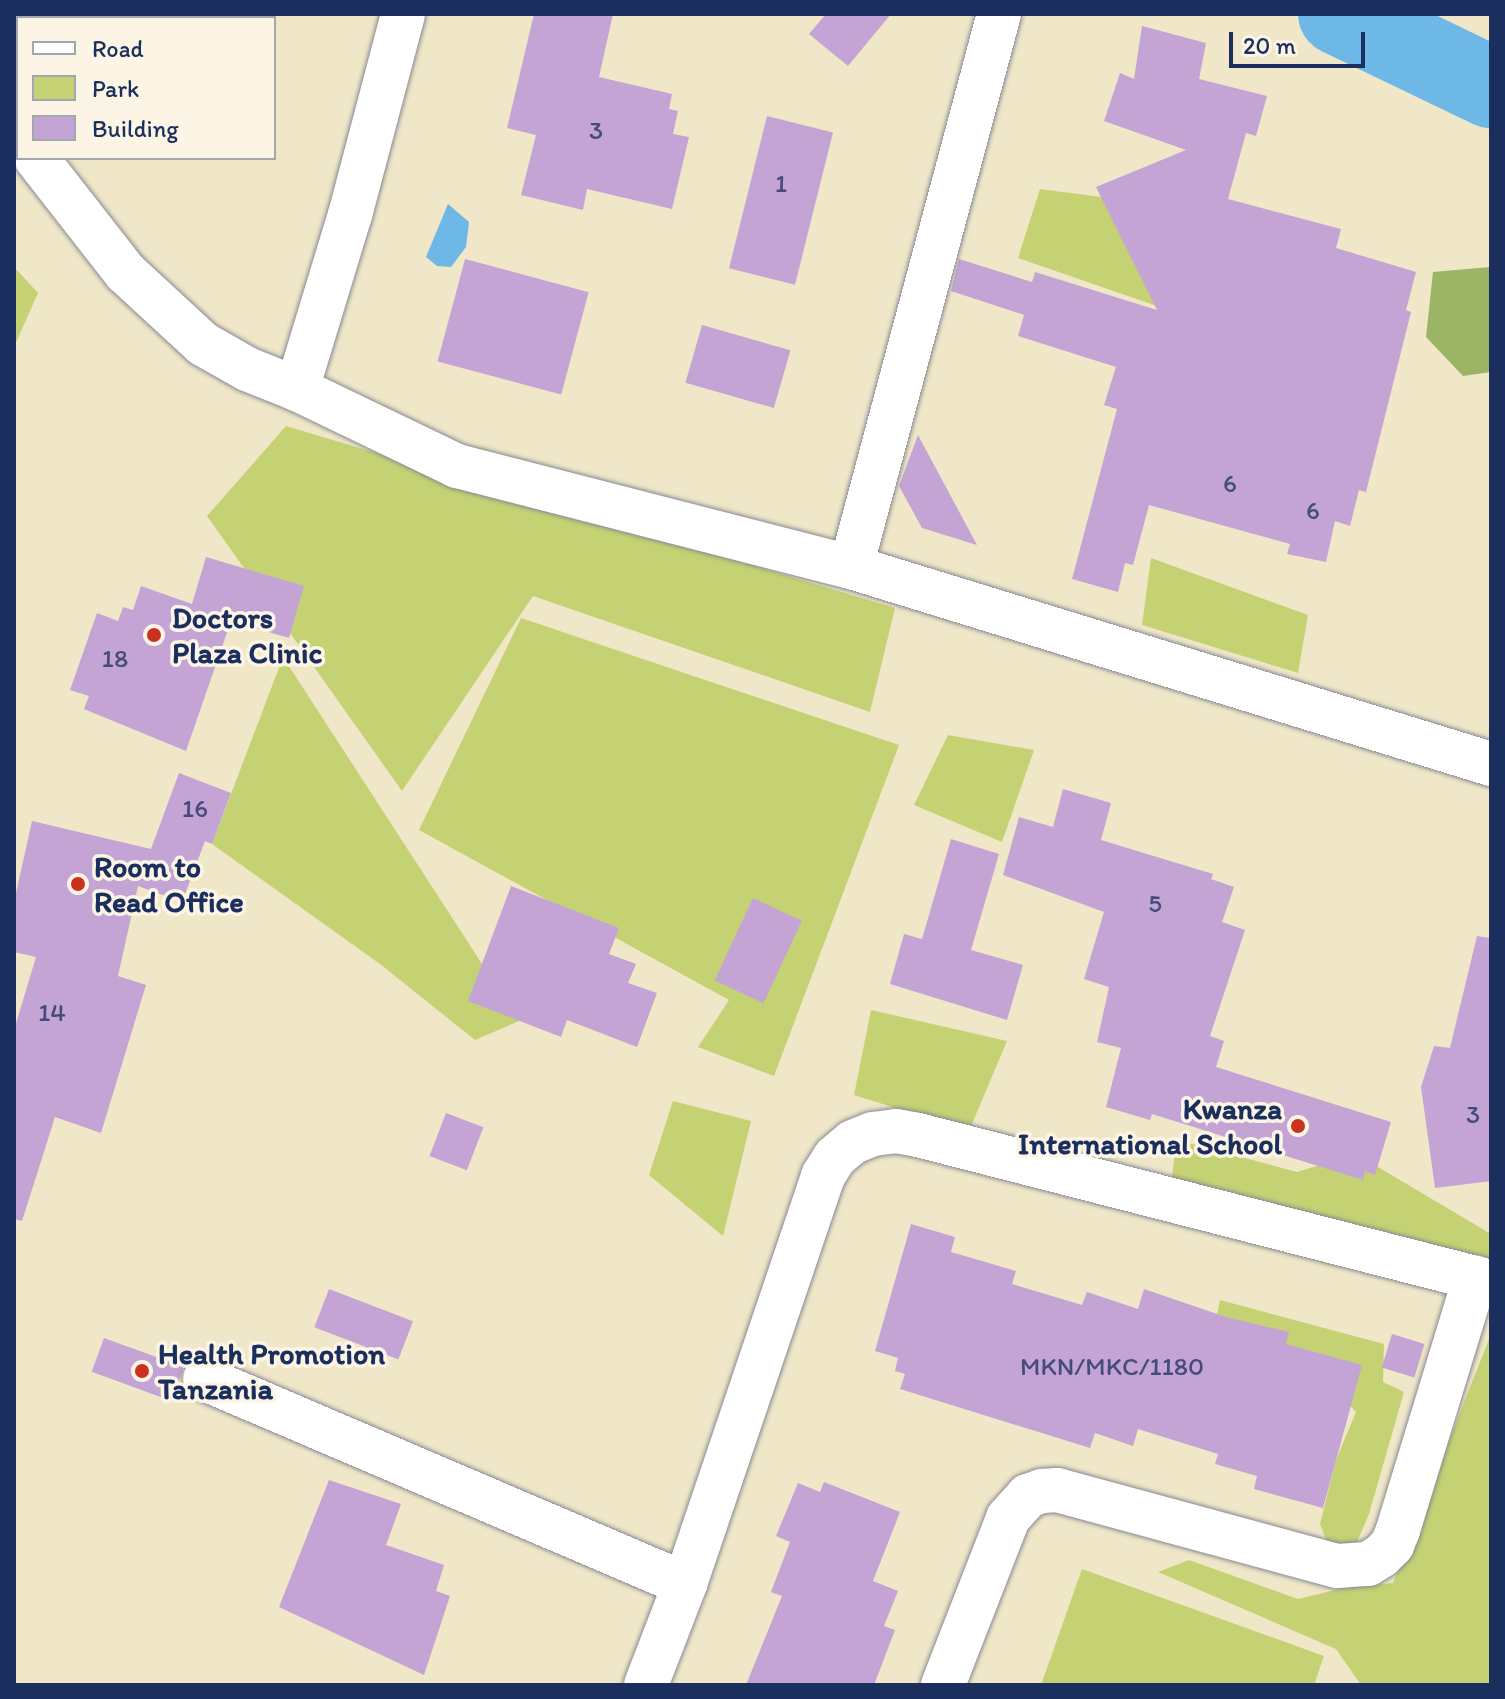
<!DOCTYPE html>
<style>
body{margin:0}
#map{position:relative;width:1505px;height:1699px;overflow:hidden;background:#f0e6c8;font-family:Itim,sans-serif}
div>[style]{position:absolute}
.green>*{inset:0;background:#c5d273}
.forest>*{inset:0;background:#9cb465}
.water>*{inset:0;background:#6db8e6}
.river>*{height:82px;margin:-41px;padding:0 41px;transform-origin:41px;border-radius:41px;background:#6db8e6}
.building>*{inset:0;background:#c4a4d4;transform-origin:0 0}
.roads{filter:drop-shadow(0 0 2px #868a93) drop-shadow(0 0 2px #868a93)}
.minor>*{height:44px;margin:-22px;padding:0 22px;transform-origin:22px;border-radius:22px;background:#fff}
.dots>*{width:22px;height:22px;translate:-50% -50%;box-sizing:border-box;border:4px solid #fcf5e5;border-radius:50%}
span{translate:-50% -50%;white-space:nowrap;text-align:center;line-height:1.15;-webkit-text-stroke:7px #fcf5e5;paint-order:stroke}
.number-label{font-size:26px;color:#454c7c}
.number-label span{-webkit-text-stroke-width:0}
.poi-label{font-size:30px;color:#1b2f5e;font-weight:700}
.left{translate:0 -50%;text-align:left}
.right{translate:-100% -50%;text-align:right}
.frame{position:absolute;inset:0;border:16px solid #1b2f5e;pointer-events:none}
.legend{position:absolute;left:16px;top:16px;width:260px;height:144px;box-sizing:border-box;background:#fcf5e5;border:2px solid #a2a6af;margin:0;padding:10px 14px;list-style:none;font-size:24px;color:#1b2f5e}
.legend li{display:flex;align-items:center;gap:16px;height:40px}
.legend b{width:40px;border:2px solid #a2a6af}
.scale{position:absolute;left:1229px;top:32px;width:136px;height:36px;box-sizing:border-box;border:4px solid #1b2f5e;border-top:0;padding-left:10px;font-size:24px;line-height:28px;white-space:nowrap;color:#1b2f5e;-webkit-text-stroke:6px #fcf5e5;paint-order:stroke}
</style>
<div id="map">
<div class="green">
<i style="clip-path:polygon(1040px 189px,1215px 212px,1206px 323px,1018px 258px)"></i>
<i style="clip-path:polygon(14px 267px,38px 293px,14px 347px)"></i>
<i style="clip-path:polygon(286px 426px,895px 608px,870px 712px,533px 596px,402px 791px,207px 516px)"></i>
<i style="clip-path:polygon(1151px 558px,1308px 615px,1298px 673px,1142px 625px)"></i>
<i style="clip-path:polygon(521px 618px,899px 745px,774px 1076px,698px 1047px,729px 1000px,419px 830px)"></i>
<i style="clip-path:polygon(283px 657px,519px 1021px,475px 1040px,380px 964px,212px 844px)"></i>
<i style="clip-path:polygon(948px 735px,1034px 750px,1002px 842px,914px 805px)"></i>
<i style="clip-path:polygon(871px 1010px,1007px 1041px,969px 1131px,854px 1095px)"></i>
<i style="clip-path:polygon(673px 1101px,751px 1121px,723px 1236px,649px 1175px)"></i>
<i style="clip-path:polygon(1177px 1140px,1297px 1172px,1356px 1154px,1491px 1234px,1491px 1269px,1170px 1190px)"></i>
<i style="clip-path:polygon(1220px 1300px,1384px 1344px,1383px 1382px,1404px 1392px,1369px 1514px,1357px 1542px,1329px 1547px,1320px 1524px,1336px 1460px,1356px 1412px,1335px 1390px,1216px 1320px)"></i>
<i style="clip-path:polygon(1491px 1334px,1491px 1685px,1361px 1685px,1336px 1649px,1158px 1572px,1189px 1560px,1298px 1599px,1348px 1587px,1393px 1583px)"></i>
<i style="clip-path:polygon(1082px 1569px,1324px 1656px,1314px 1685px,1041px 1685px)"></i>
</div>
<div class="forest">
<i style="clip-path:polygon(1491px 263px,1491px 372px,1463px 376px,1426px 337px,1433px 272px,1490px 267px)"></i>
</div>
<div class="water">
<i style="clip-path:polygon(448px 204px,469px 222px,466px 247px,451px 267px,437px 266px,426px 257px)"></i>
</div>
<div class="river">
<i style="left:1339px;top:14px;width:169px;rotate:25.7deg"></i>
</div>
<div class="building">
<i style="clip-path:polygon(534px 14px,613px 14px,599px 77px,672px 94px,669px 109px,678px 111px,673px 134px,689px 137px,672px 209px,587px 189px,583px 210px,521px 195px,536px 135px,507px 128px)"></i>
<i style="clip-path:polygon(826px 14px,891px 14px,848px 66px,809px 34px)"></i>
<i style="clip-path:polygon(1142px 26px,1206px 43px,1199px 79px,1267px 96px,1256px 136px,1246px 133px,1228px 199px,1341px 229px,1336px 248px,1416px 272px,1406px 310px,1411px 312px,1366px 492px,1359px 490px,1350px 526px,1335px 521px,1326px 562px,1287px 554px,1290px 544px,1149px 505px,1133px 565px,1125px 563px,1118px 592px,1072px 579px,1117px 409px,1104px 405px,1116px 367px,1018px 336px,1024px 315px,951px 291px,959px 259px,1032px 282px,1035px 272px,1157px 310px,1096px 187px,1186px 150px,1104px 121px,1120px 73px,1134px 79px)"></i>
<i style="left:767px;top:116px;width:68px;height:157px;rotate:14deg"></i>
<i style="left:465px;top:259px;width:128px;height:106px;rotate:15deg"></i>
<i style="left:702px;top:325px;width:92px;height:60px;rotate:16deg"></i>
<i style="clip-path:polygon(918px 435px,977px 545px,922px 528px,899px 486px)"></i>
<i style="clip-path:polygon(206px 557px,304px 586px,289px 638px,231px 621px,186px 751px,84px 709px,89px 696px,70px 690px,97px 613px,118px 621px,123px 607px,133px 610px,141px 586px,192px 604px)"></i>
<i style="clip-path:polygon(179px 773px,231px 793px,212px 844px,205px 841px,182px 902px,138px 886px,118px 976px,146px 985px,101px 1133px,55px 1117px,22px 1221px,14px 1219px,14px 1030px,36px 957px,14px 952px,14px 902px,32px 821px,151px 849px)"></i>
<i style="clip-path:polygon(1063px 789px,1111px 803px,1101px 840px,1213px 874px,1211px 879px,1234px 887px,1222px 922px,1245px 930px,1210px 1036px,1224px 1041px,1216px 1067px,1391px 1122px,1375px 1175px,1365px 1171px,1363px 1180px,1152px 1114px,1150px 1120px,1106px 1107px,1121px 1048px,1097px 1042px,1109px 987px,1084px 979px,1104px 912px,1003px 875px,1019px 817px,1053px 827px)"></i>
<i style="clip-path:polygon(951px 839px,999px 854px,971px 950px,1023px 965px,1007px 1020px,890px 984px,904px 934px,922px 939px)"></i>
<i style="clip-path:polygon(511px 886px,619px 928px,609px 954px,636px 964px,628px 983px,657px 993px,637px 1047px,567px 1020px,561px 1037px,468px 1001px)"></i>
<i style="left:753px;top:898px;width:54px;height:91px;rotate:25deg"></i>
<i style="clip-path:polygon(1477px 936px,1491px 938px,1491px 1181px,1435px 1188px,1421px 1087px,1434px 1046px,1450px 1048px)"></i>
<i style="left:446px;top:1113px;width:40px;height:46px;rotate:21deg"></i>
<i style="clip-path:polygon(911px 1224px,955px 1237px,951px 1252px,1016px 1271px,1012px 1284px,1082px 1305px,1087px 1292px,1138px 1309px,1144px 1289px,1226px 1317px,1289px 1332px,1286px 1344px,1362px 1365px,1323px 1508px,1254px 1489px,1257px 1476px,1215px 1464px,1218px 1454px,1138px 1429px,1133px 1446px,1095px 1433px,1090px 1448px,900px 1389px,905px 1374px,895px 1371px,898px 1358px,875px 1351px)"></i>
<i style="left:329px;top:1289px;width:90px;height:41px;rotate:21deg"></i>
<i style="left:1392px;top:1334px;width:34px;height:35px;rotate:17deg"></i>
<i style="left:104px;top:1338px;width:85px;height:36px;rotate:20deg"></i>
<i style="clip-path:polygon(329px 1480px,401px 1504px,386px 1545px,444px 1565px,436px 1591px,450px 1596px,424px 1675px,279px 1607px)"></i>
<i style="clip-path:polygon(824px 1482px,900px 1512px,873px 1581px,898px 1591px,884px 1626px,895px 1630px,874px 1685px,746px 1685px,782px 1596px,771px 1592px,790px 1542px,776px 1536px,798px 1483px,820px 1492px)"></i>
</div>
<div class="roads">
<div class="minor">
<i style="left:41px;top:18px;width:4px;rotate:-63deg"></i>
<i style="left:14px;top:85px;width:11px;rotate:-68deg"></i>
<i style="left:36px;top:158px;width:145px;rotate:52deg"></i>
<i style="left:125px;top:272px;width:106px;rotate:42.7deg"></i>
<i style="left:203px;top:344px;width:51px;rotate:29.6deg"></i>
<i style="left:247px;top:369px;width:54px;rotate:21.8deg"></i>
<i style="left:297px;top:389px;width:178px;rotate:25.7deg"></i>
<i style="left:457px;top:466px;width:407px;rotate:14.4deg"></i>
<i style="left:851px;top:567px;width:670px;rotate:17.11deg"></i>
<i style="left:297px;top:389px;width:182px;rotate:-73.1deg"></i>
<i style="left:350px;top:215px;width:208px;rotate:-75.2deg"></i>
<i style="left:851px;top:567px;width:572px;rotate:-75.02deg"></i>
<i style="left:205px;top:1379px;width:522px;rotate:23.13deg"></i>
<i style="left:646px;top:1685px;width:108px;rotate:-68.9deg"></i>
<i style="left:685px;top:1584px;width:431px;rotate:-71.3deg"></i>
<i style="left:823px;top:1176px;width:22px;rotate:-58deg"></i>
<i style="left:835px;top:1157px;width:23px;rotate:-40deg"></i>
<i style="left:853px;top:1142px;width:22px;rotate:-22deg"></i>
<i style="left:873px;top:1134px;width:23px;rotate:-7deg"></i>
<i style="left:896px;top:1131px;width:22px;rotate:10deg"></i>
<i style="left:918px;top:1135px;width:592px;rotate:14.39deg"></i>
<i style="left:943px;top:1685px;width:179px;rotate:-68.7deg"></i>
<i style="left:1008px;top:1518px;width:30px;rotate:-48deg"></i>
<i style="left:1028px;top:1496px;width:15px;rotate:-20deg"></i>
<i style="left:1042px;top:1491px;width:15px;rotate:-4deg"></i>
<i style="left:1057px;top:1490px;width:290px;rotate:15.2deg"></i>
<i style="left:1337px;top:1566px;width:31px;rotate:-4deg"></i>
<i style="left:1368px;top:1564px;width:15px;rotate:-32deg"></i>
<i style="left:1381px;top:1556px;width:16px;rotate:-45deg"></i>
<i style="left:1392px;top:1545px;width:16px;rotate:-68deg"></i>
<i style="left:1398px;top:1530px;width:264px;rotate:-73deg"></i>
</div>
</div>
<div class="dots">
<i style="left:154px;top:635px;background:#c8321e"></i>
<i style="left:78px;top:884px;background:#c8321e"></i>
<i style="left:1298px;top:1126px;background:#c8321e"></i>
<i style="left:142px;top:1371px;background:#c8321e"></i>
</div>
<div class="number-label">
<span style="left:596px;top:131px">3</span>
<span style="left:781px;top:184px">1</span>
<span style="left:1230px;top:484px">6</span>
<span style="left:1313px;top:511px">6</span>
<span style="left:115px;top:659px">18</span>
<span style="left:195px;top:809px">16</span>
<span style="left:1155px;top:904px">5</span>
<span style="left:52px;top:1013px">14</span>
<span style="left:1473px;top:1115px">3</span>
<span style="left:1112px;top:1367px">MKN/MKC/1180</span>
</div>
<div class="poi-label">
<span class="left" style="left:172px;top:635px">Doctors<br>Plaza Clinic</span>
<span class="left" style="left:94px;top:884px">Room to<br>Read Office</span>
<span class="right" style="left:1282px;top:1126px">Kwanza<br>International School</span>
<span class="left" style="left:158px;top:1371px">Health Promotion<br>Tanzania</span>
</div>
<div class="frame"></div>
<ul class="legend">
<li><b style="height:10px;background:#fff"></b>Road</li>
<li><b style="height:22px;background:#c5d273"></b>Park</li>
<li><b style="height:22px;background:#c4a4d4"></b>Building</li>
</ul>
<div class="scale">20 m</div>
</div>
